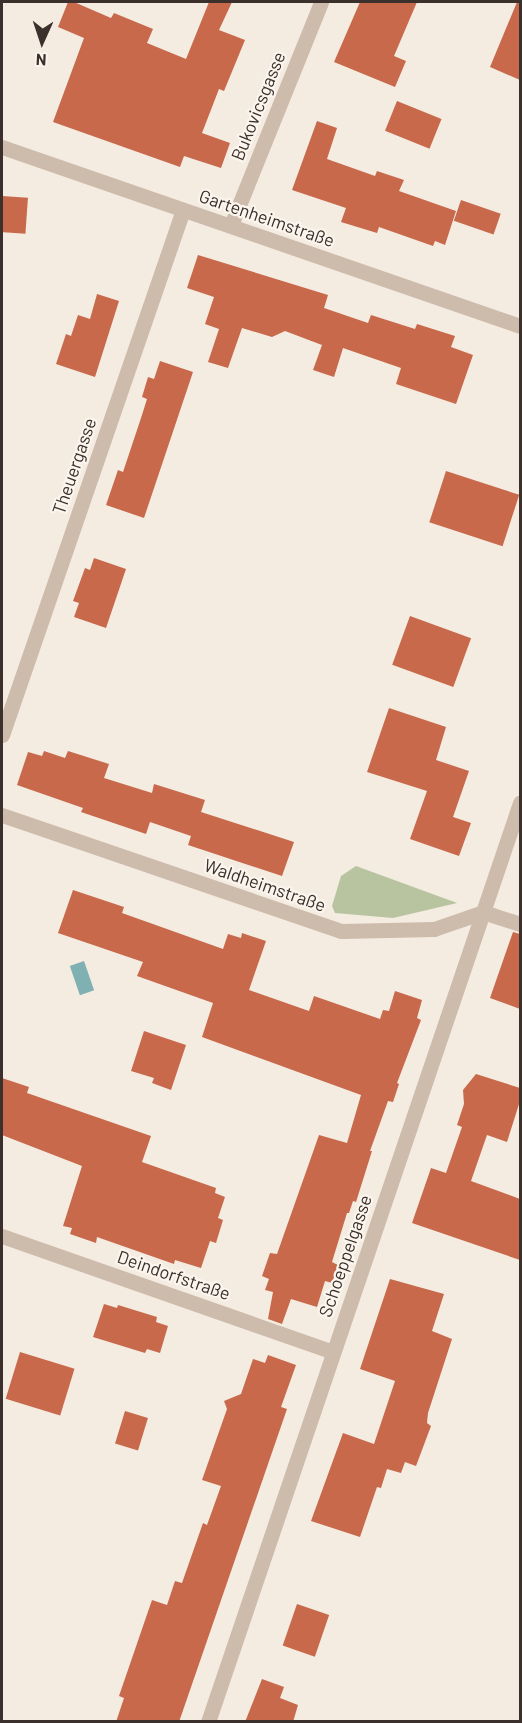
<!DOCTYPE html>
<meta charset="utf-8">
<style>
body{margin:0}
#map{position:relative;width:522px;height:1723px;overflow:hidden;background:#f4ebe1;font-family:Barlow,sans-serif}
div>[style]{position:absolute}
.green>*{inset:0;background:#b8c4a0}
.water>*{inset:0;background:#7fb0b2;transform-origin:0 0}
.building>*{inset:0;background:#c8694b;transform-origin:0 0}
.street>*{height:15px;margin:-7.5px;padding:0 7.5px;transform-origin:7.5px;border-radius:7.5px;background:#cdbbac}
span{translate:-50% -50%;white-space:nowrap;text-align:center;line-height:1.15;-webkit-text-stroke:4.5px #fbf5ee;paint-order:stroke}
.street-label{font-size:18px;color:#3b302b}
.frame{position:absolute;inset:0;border:3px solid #3b302b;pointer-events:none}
.north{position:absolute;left:12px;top:12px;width:60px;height:60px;-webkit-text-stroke:4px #fbf5ee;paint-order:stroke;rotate:183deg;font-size:16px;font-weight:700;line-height:24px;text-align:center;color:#3b302b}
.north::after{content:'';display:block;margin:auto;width:21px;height:27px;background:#3b302b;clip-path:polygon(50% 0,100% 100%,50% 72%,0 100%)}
</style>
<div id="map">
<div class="green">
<i style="clip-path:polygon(356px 866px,457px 903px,393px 918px,335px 913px,332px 906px,341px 876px)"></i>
</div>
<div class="water">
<i style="left:84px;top:961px;width:31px;height:15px;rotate:71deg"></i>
</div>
<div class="building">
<i style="clip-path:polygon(68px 2px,74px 2px,111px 18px,114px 13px,153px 29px,147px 43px,186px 59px,209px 2px,232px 2px,219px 30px,245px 40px,224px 91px,219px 89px,202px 133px,230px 143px,221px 168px,184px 156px,180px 167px,53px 122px,84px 38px,58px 27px)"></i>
<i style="clip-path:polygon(360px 2px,417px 2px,394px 56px,406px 61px,395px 87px,334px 62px)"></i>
<i style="clip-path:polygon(517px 2px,520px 2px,520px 80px,490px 67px)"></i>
<i style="left:397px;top:101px;width:48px;height:32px;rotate:22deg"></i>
<i style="clip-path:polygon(317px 121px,337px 128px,327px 159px,375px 176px,377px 171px,404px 180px,399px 191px,456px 211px,445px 245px,435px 241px,433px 246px,379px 227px,377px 233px,341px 222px,346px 208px,292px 190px)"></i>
<i style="left:2px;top:196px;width:26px;height:36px;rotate:4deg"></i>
<i style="left:461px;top:200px;width:42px;height:22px;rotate:19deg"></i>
<i style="clip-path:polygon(198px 255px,328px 295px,324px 308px,368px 323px,371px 315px,415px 329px,417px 324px,455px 336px,451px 347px,473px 355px,456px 404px,396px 384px,401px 368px,343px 348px,334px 377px,313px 370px,322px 345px,285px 331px,272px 337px,242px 328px,228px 368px,208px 362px,219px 329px,205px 324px,214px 297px,187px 288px)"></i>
<i style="clip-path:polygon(97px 294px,119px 301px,95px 377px,56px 364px,66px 334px,71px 336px,78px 315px,90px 319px)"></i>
<i style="clip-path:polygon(160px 361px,193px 372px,144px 518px,106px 505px,118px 470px,123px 472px,142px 415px,147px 399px,142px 397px,148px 377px,154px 379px)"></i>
<i style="left:446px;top:471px;width:77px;height:54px;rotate:18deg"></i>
<i style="clip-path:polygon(94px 558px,126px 569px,106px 628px,74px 617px,79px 603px,73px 601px,85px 568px,90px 570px)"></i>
<i style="left:410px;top:616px;width:65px;height:52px;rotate:20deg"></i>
<i style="clip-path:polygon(389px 708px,446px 727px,436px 760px,469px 771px,453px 817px,471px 823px,459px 856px,410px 839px,427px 791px,367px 772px)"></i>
<i style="clip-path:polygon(44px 751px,65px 758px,68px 751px,109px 764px,104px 778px,152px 793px,154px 784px,205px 800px,201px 812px,294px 842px,282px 876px,188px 845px,191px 836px,150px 822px,146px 834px,81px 812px,83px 808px,17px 785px,28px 752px,42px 756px)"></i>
<i style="clip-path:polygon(73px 890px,124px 907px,122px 913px,223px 949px,228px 934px,241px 938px,242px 933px,266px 941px,249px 990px,309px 1011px,314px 996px,380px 1019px,383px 1010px,389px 1011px,395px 991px,422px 1000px,417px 1018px,421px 1020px,397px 1083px,399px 1084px,393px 1102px,388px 1101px,370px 1151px,372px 1151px,356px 1202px,353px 1201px,349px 1213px,347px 1213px,332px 1262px,338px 1265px,332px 1283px,325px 1281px,317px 1307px,291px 1299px,282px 1324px,268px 1319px,273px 1292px,265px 1290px,269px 1279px,262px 1276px,270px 1253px,277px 1254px,319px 1135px,347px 1143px,361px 1095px,202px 1037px,213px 1003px,137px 976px,143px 962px,58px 933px)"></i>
<i style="clip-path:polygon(513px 932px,520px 934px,520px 1009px,490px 998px)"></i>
<i style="clip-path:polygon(144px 1031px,186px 1045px,171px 1090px,152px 1083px,154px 1078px,131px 1071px)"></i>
<i style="clip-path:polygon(476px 1074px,520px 1088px,520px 1101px,507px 1142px,487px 1135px,471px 1181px,520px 1199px,520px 1260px,412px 1223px,431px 1168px,446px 1173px,462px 1127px,457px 1125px,464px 1104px,463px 1090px)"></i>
<i style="clip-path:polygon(2px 1078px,29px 1087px,27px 1093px,151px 1136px,142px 1162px,216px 1188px,215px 1193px,225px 1197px,218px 1218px,223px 1220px,216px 1243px,210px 1241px,201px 1268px,175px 1260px,174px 1264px,97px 1237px,96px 1243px,70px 1234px,72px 1228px,63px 1226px,82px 1166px,2px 1135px)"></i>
<i style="clip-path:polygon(390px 1279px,444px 1294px,432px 1331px,452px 1339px,428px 1413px,427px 1423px,431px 1426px,416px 1466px,405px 1462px,401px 1473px,387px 1469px,381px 1488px,377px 1487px,360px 1537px,311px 1521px,343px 1433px,374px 1444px,395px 1381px,360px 1369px)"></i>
<i style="clip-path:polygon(104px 1304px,117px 1308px,118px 1305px,157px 1317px,156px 1322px,168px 1326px,160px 1353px,147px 1349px,145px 1353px,93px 1337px)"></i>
<i style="left:20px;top:1352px;width:57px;height:49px;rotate:17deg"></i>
<i style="clip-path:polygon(268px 1355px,296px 1365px,281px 1407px,287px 1409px,179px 1722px,116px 1722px,124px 1698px,119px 1696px,152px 1600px,167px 1605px,175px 1581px,182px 1583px,203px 1523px,207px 1525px,221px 1486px,202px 1480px,227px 1409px,224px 1401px,241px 1394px,253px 1359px,265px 1363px)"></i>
<i style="left:125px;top:1411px;width:24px;height:34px;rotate:17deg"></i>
<i style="left:297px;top:1604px;width:34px;height:44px;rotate:19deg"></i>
<i style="clip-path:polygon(262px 1679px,284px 1687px,280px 1698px,298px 1705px,293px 1722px,245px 1722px)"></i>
</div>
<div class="street">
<i style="left:2px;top:147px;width:548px;rotate:19.06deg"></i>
<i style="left:231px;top:225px;width:240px;rotate:-68deg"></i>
<i style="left:2px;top:735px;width:555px;rotate:-70.98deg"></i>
<i style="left:2px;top:815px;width:358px;rotate:18.9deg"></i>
<i style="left:341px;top:931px;width:93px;rotate:-1.2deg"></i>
<i style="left:434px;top:929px;width:52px;rotate:-19.1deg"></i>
<i style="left:483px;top:912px;width:39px;rotate:18deg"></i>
<i style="left:2px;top:1236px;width:351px;rotate:19.3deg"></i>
<i style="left:208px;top:1722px;width:971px;rotate:-71.25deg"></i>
</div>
<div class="street-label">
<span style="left:258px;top:106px;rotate:-68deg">Bukovicsgasse</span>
<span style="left:267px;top:218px;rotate:19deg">Gartenheimstraße</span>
<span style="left:74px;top:466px;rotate:-71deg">Theuergasse</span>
<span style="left:265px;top:885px;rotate:19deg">Waldheimstraße</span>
<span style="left:345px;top:1256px;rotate:-71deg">Schoeppelgasse</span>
<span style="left:174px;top:1275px;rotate:19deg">Deindorfstraße</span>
</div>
<div class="frame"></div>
<div class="north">N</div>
</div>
